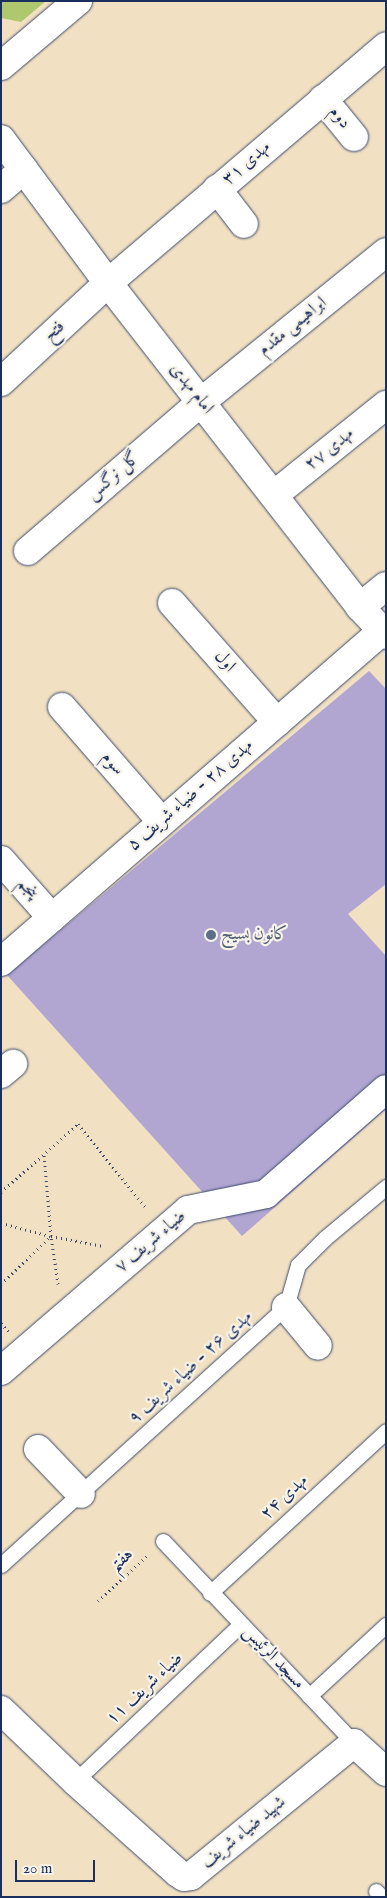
<!DOCTYPE html>
<meta charset="utf-8">
<style>
body{margin:0}
#map{position:relative;width:387px;height:1898px;overflow:hidden;background:#f1e0c2;font-family:"IM FELL English",Amiri,serif}
div>[style]{position:absolute}
.green>*{inset:0;background:#b0c86d}
.building>*{inset:0;background:#b1a5d1}
.path>*{height:3px;margin-top:-1.5px;transform-origin:0;background:repeating-linear-gradient(90deg,#3b4a6d 0 1px,transparent 0 5px)}
.roads{filter:drop-shadow(0 0 1px #3b4a6d) drop-shadow(0 0 1px #3b4a6d)}
.lane>*{height:15px;margin:-7.5px;padding:0 7.5px;transform-origin:7.5px;border-radius:7.5px;background:#fff}
.street>*{height:28px;margin:-14px;padding:0 14px;transform-origin:14px;border-radius:14px;background:#fff}
.secondary>*{height:28px;margin:-14px;padding:0 14px;transform-origin:14px;border-radius:14px;background:#fff}
.dots>*{width:14px;height:14px;translate:-50% -50%;box-sizing:border-box;border:2px solid #f7f3e8;border-radius:50%}
span{translate:-50% -50%;white-space:nowrap;text-align:center;line-height:1.15;-webkit-text-stroke:4.5px #f7f3e8;paint-order:stroke}
.street-label{font-size:18px;color:#1b2f5e}
.service-label{font-size:18px;color:#4e5e75}
.left{translate:0 -50%;text-align:left}
.frame{position:absolute;inset:0;border:2px solid #1b2f5e;pointer-events:none}
.scale{position:absolute;left:15px;top:1860px;width:80px;height:22px;box-sizing:border-box;border:2px solid #1b2f5e;border-top:0;padding-left:6px;font-size:15px;line-height:18px;white-space:nowrap;color:#1b2f5e;-webkit-text-stroke:4px #f7f3e8;paint-order:stroke}
</style>
<div id="map">
<div class="green">
<i style="clip-path:polygon(1px 1px,46px 1px,21px 22px,1px 18px)"></i>
</div>
<div class="building">
<i style="clip-path:polygon(369px 671px,386px 689px,386px 884px,348px 914px,386px 956px,386px 1109px,242px 1236px,7px 975px)"></i>
</div>
<div class="path">
<i style="left:1px;top:1192px;width:103px;rotate:-41.4deg"></i>
<i style="left:78px;top:1124px;width:109px;rotate:50.9deg"></i>
<i style="left:1px;top:1223px;width:51px;rotate:14.9deg"></i>
<i style="left:1px;top:1284px;width:69px;rotate:-43.8deg"></i>
<i style="left:51px;top:1236px;width:82px;rotate:-94.9deg"></i>
<i style="left:58px;top:1284px;width:49px;rotate:-98.3deg"></i>
<i style="left:51px;top:1236px;width:53px;rotate:10.9deg"></i>
<i style="left:1px;top:1323px;width:11px;rotate:49deg"></i>
<i style="left:98px;top:1601px;width:68px;rotate:-42.6deg"></i>
</div>
<div class="roads">
<div class="lane">
<i style="left:163px;top:1541px;width:278px;rotate:46.6deg"></i>
<i style="left:1px;top:1565px;width:384px;rotate:-42.2deg"></i>
<i style="left:286px;top:1307px;width:44px;rotate:-74.1deg"></i>
<i style="left:298px;top:1265px;width:38px;rotate:-45deg"></i>
<i style="left:325px;top:1238px;width:80px;rotate:-39.9deg"></i>
<i style="left:210px;top:1593px;width:239px;rotate:-42.6deg"></i>
<i style="left:309px;top:1696px;width:105px;rotate:-42.7deg"></i>
<i style="left:75px;top:1781px;width:227px;rotate:-43.4deg"></i>
<i style="left:376px;top:1891px;width:8px;rotate:45deg"></i>
</div>
<div class="street">
<i style="left:323px;top:99px;width:49px;rotate:50.8deg"></i>
<i style="left:1px;top:189px;width:30px;rotate:-41deg"></i>
<i style="left:217px;top:189px;width:44px;rotate:52.4deg"></i>
<i style="left:1px;top:382px;width:146px;rotate:-42.8deg"></i>
<i style="left:108px;top:283px;width:365px;rotate:-40.4deg"></i>
<i style="left:274px;top:495px;width:144px;rotate:-38.8deg"></i>
<i style="left:28px;top:551px;width:228px;rotate:-40.7deg"></i>
<i style="left:201px;top:402px;width:238px;rotate:-39deg"></i>
<i style="left:172px;top:603px;width:159px;rotate:48.6deg"></i>
<i style="left:360px;top:607px;width:33px;rotate:-39deg"></i>
<i style="left:62px;top:707px;width:152px;rotate:49deg"></i>
<i style="left:1px;top:860px;width:77px;rotate:48.7deg"></i>
<i style="left:1px;top:962px;width:505px;rotate:-40.98deg"></i>
<i style="left:1px;top:1074px;width:16px;rotate:-40deg"></i>
<i style="left:286px;top:1307px;width:50px;rotate:50.6deg"></i>
<i style="left:1px;top:1371px;width:247px;rotate:-40.7deg"></i>
<i style="left:188px;top:1210px;width:80px;rotate:-11.6deg"></i>
<i style="left:266px;top:1194px;width:159px;rotate:-41.2deg"></i>
<i style="left:38px;top:1449px;width:62px;rotate:46.3deg"></i>
<i style="left:1px;top:1710px;width:103px;rotate:43.8deg"></i>
<i style="left:75px;top:1781px;width:138px;rotate:41.8deg"></i>
<i style="left:178px;top:1873px;width:7px;rotate:34deg"></i>
<i style="left:184px;top:1877px;width:7px;rotate:-8deg"></i>
<i style="left:191px;top:1876px;width:210px;rotate:-39.2deg"></i>
<i style="left:354px;top:1743px;width:43px;rotate:42.2deg"></i>
</div>
<div class="secondary">
<i style="left:1px;top:66px;width:101px;rotate:-40.2deg"></i>
<i style="left:1px;top:139px;width:179px;rotate:53.4deg"></i>
<i style="left:108px;top:283px;width:410px;rotate:52.1deg"></i>
<i style="left:360px;top:607px;width:38px;rotate:47deg"></i>
</div>
</div>
<div class="dots">
<i style="left:211px;top:935px;background:#5c6f8a"></i>
</div>
<div class="street-label">
<span style="left:339px;top:118px;rotate:51deg">دوم</span>
<span style="left:247px;top:164px;rotate:-41deg">مهدی ۳۱</span>
<span style="left:293px;top:327px;rotate:-39deg">ابراهیمی مقدم</span>
<span style="left:55px;top:332px;rotate:-43deg">فتح</span>
<span style="left:191px;top:389px;rotate:52deg">امام مهدی</span>
<span style="left:330px;top:450px;rotate:-39deg">مهدی ۲۷</span>
<span style="left:114px;top:477px;rotate:-41deg">گل نرگس</span>
<span style="left:224px;top:662px;rotate:48deg">اول</span>
<span style="left:112px;top:764px;rotate:49deg">سوم</span>
<span style="left:191px;top:796px;rotate:-41deg">مهدی ۲۸ - ضیاء شریف ۵</span>
<span style="left:27px;top:889px;rotate:48deg">پنجم</span>
<span style="left:151px;top:1242px;rotate:-40deg">ضیاء شریف ۷</span>
<span style="left:191px;top:1368px;rotate:-42deg">مهدی ۲۶ - ضیاء شریف ۹</span>
<span style="left:285px;top:1498px;rotate:-43deg">مهدی ۲۴</span>
<span style="left:122px;top:1561px;rotate:-42deg">هفتم</span>
<span style="left:273px;top:1658px;rotate:46deg">مسجد الرئیس</span>
<span style="left:145px;top:1689px;rotate:-43deg">ضیاء شریف ۱۱</span>
<span style="left:244px;top:1833px;rotate:-39deg">شهید ضیاء شریف</span>
</div>
<div class="service-label">
<span class="left" style="left:221px;top:935px">کانون بسیج</span>
</div>
<div class="frame"></div>
<div class="scale">20 m</div>
</div>
